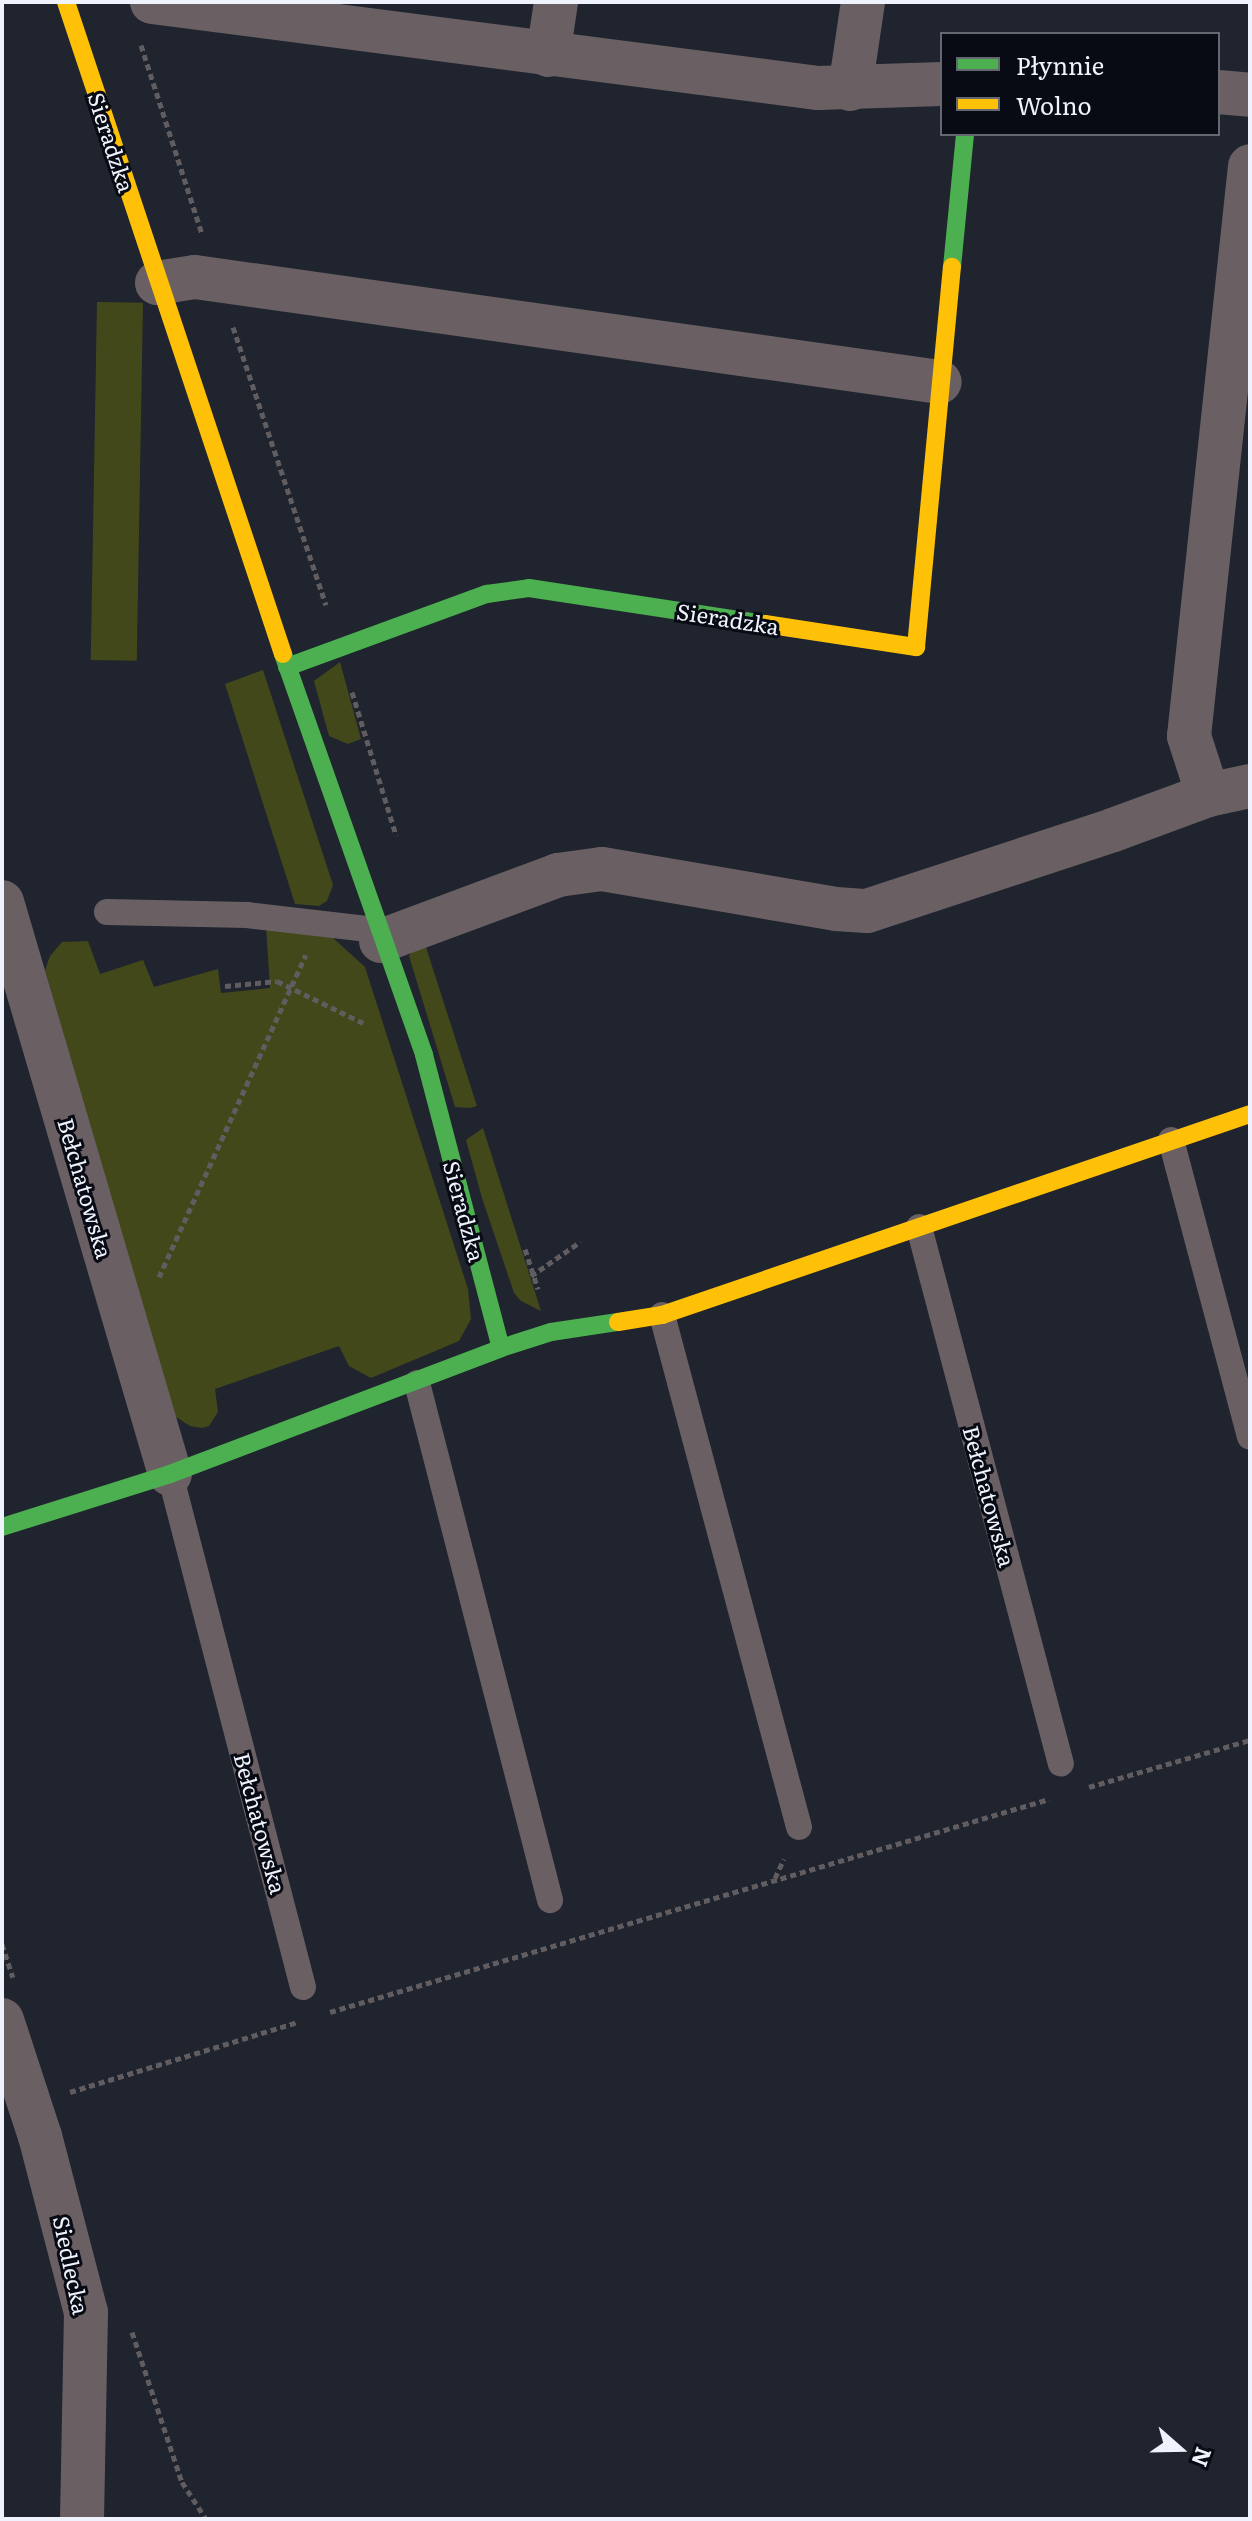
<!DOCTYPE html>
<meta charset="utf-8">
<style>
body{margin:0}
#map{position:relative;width:1252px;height:2521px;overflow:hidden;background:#1f242e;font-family:Literata,serif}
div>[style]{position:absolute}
.green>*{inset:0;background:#43481a;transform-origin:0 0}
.path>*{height:5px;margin-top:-2.5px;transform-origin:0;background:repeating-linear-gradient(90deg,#605c60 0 6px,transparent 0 10px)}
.lane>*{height:26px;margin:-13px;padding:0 13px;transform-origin:13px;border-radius:13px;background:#6a6064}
.street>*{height:44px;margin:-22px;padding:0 22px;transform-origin:22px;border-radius:22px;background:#6a6064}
.fast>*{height:18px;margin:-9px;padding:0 9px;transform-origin:9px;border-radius:9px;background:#4caf50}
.slow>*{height:18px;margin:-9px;padding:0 9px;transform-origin:9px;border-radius:9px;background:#ffc107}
span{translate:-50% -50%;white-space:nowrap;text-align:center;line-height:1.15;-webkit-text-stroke:6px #080b13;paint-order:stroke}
.street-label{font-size:22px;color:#eef3fd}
.frame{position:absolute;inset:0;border:4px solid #eef3fd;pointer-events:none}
.legend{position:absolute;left:940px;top:32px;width:280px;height:104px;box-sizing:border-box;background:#080b13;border:2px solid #646871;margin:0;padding:10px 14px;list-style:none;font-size:24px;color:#eef3fd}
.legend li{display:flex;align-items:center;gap:16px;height:40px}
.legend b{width:40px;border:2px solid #646871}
.north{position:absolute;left:1140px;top:2409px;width:80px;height:80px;-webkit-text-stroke:6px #080b13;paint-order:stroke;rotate:110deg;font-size:22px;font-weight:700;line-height:32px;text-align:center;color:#eef3fd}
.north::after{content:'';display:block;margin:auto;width:28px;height:36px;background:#eef3fd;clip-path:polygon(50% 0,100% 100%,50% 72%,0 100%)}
</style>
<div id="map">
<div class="green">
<i style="left:97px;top:302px;width:46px;height:358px;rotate:1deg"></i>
<i style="clip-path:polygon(340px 662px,361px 739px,348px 744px,329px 736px,314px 681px)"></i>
<i style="clip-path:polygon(263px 670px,333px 885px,327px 901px,319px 906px,295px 904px,225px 684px)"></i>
<i style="clip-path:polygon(266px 926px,333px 938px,365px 967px,468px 1289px,471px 1319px,459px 1341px,371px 1378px,349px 1366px,339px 1346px,215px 1389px,218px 1412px,209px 1426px,202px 1428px,190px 1426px,173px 1415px,45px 970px,50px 956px,62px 942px,88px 941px,100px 974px,143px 960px,154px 987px,218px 969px,221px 993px,270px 988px)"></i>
<i style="clip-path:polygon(424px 941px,477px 1106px,470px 1108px,455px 1107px,409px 956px,416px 945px)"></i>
<i style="clip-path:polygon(483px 1128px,541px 1311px,521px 1301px,514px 1293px,482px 1198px,466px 1140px)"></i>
</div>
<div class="path">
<i style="left:141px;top:45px;width:199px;rotate:72.1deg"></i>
<i style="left:233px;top:327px;width:293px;rotate:71.5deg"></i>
<i style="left:352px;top:692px;width:150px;rotate:72.9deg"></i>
<i style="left:225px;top:986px;width:52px;rotate:-5.5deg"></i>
<i style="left:277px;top:981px;width:96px;rotate:26deg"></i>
<i style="left:525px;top:1249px;width:42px;rotate:72deg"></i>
<i style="left:531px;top:1276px;width:60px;rotate:-34.8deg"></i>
<i style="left:159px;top:1277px;width:354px;rotate:-65.5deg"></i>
<i style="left:1089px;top:1787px;width:168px;rotate:-16.3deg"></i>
<i style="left:775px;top:1878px;width:21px;rotate:-65deg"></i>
<i style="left:2px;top:1944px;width:35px;rotate:72deg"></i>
<i style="left:330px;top:2012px;width:750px;rotate:-16.5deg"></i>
<i style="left:70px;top:2092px;width:238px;rotate:-17.1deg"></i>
<i style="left:132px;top:2332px;width:158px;rotate:71.6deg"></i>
<i style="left:182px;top:2482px;width:44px;rotate:57deg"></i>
</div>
<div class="lane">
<i style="left:107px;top:912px;width:140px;rotate:1.2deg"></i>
<i style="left:247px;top:915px;width:131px;rotate:6.6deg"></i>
<i style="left:1171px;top:1140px;width:307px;rotate:75.1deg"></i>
<i style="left:919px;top:1227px;width:555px;rotate:75.19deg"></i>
<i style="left:662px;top:1315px;width:530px;rotate:75.02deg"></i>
<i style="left:417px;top:1383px;width:534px;rotate:75.57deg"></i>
<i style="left:170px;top:1474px;width:530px;rotate:75.47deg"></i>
</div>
<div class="street">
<i style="left:152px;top:2px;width:672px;rotate:7.36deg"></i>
<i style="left:818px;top:88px;width:124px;rotate:-1.8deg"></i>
<i style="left:548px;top:55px;width:54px;rotate:-81.4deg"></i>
<i style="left:850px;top:89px;width:88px;rotate:-81.5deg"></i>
<i style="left:1218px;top:92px;width:32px;rotate:5deg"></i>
<i style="left:157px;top:283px;width:38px;rotate:-9deg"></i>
<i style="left:195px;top:277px;width:752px;rotate:8.02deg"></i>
<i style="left:1208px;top:795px;width:62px;rotate:-107.9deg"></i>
<i style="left:1189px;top:736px;width:573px;rotate:-83.89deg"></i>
<i style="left:2px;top:902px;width:596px;rotate:73.63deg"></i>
<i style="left:381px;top:941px;width:189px;rotate:-20.4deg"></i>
<i style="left:558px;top:875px;width:44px;rotate:-7.8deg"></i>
<i style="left:602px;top:869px;width:237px;rotate:9.7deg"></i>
<i style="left:836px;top:909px;width:31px;rotate:4deg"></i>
<i style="left:867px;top:911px;width:259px;rotate:-18.2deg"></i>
<i style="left:1113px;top:830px;width:101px;rotate:-20.2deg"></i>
<i style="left:1208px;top:795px;width:43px;rotate:-12.1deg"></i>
<i style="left:2px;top:2020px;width:122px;rotate:71.9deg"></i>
<i style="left:40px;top:2136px;width:182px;rotate:75.4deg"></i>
<i style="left:86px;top:2312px;width:207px;rotate:91.1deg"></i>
</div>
<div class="fast">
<i style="left:952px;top:267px;width:134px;rotate:-84.4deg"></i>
<i style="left:283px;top:654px;width:425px;rotate:70.6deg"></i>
<i style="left:424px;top:1055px;width:303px;rotate:75.3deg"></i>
<i style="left:287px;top:667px;width:213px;rotate:-20.1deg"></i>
<i style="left:487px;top:594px;width:42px;rotate:-8.1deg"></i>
<i style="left:529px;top:588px;width:239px;rotate:8.7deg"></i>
<i style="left:2px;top:1527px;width:176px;rotate:-17.5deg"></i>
<i style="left:170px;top:1474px;width:354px;rotate:-20.8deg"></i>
<i style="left:501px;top:1348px;width:52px;rotate:-17.7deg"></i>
<i style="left:551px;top:1332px;width:68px;rotate:-8.5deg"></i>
</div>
<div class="slow">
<i style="left:66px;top:2px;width:687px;rotate:71.59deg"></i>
<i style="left:765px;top:624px;width:153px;rotate:8.7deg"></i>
<i style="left:916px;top:647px;width:382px;rotate:-84.6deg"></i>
<i style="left:618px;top:1322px;width:45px;rotate:-9deg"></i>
<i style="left:662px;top:1315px;width:621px;rotate:-18.87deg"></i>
</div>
<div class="street-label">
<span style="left:112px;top:142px;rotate:72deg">Sieradzka</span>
<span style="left:728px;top:618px;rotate:9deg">Sieradzka</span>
<span style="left:86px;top:1188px;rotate:74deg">Bełchatowska</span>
<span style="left:465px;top:1211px;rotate:75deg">Sieradzka</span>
<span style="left:990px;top:1496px;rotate:75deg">Bełchatowska</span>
<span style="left:261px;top:1823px;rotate:75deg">Bełchatowska</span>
<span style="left:72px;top:2265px;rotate:78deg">Siedlecka</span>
</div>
<div class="frame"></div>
<ul class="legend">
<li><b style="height:10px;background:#4caf50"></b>Płynnie</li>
<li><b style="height:10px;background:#ffc107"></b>Wolno</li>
</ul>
<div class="north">N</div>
</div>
